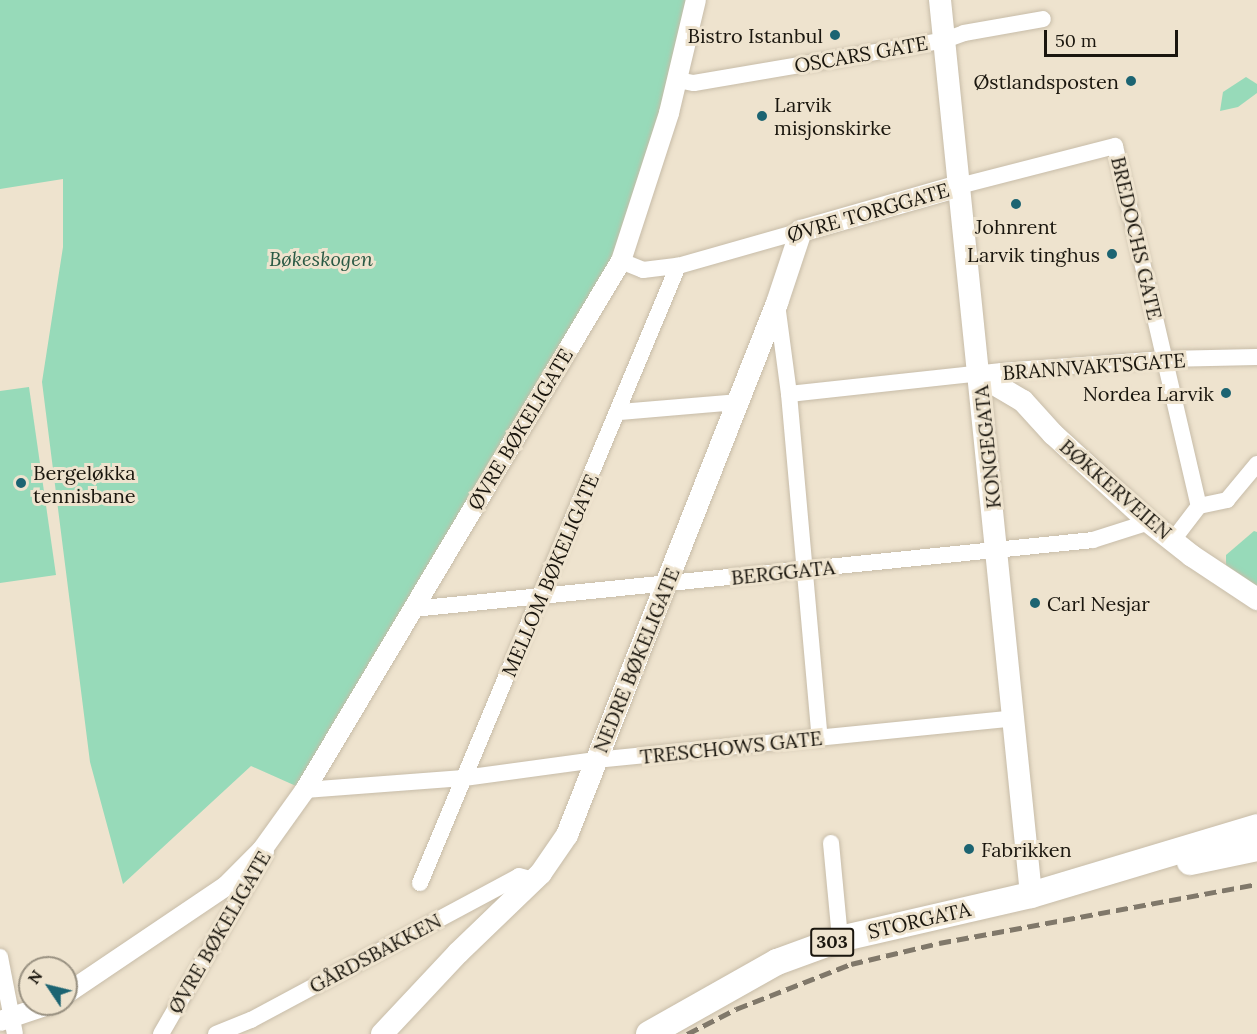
<!DOCTYPE html>
<meta charset="utf-8">
<style>
body{margin:0}
#map{position:relative;width:1257px;height:1034px;overflow:hidden;background:#eee3ce;font-family:Lora,serif}
div>[style]{position:absolute}
.green>*{inset:0;background:#97dab9}
.roads{filter:drop-shadow(0 0 2px #c7bca8) drop-shadow(0 0 2px #c7bca8)}
.minor>*{height:16px;margin:-8px;padding:0 8px;transform-origin:8px;border-radius:8px;background:#fff}
.tertiary>*{height:20px;margin:-10px;padding:0 10px;transform-origin:10px;border-radius:10px;background:#fff}
.secondary>*{height:22px;margin:-11px;padding:0 11px;transform-origin:11px;border-radius:11px;background:#fff}
.primary>*{height:26px;margin:-13px;padding:0 13px;transform-origin:13px;border-radius:13px;background:#fff}
.rail>*{height:4.5px;margin-top:-2.25px;transform-origin:0;background:repeating-linear-gradient(90deg,#80786a 0 12px,transparent 0 18px)}
.dots>*{width:16px;height:16px;translate:-50% -50%;box-sizing:border-box;border:3px solid #eee3ce;border-radius:50%}
span{translate:-50% -50%;white-space:nowrap;text-align:center;line-height:1.15;-webkit-text-stroke:6px #eee3ce;paint-order:stroke}
.shield-label span{padding:2px 4px;background:#eee3ce;border:2px solid;border-radius:4px;-webkit-text-stroke-width:0}
.shield-label{font-size:18px;color:#1a160e;font-weight:700}
.poi-label{font-size:20px;color:#1a160e}
.right{translate:-100% -50%;text-align:right}
.left{translate:0 -50%;text-align:left}
.street-label{font-size:20px;color:#1a160e}
.park-label{font-size:20px;color:#2a5944;font-style:italic}
.north{position:absolute;left:18px;top:956px;width:60px;height:60px;box-sizing:border-box;background:#eee3ce;border:2px solid #999181;border-radius:50%;rotate:305deg;font-size:16px;font-weight:700;line-height:24px;text-align:center;color:#1a160e}
.north::after{content:'';display:block;margin:auto;width:21px;height:27px;background:#1c6472;clip-path:polygon(50% 0,100% 100%,50% 72%,0 100%)}
.scale{position:absolute;left:1044px;top:30px;width:134px;height:27px;box-sizing:border-box;border:3px solid #1a160e;border-top:0;padding-left:8px;font-size:18px;line-height:21px;white-space:nowrap;color:#1a160e;-webkit-text-stroke:4px #eee3ce;paint-order:stroke}
</style>
<div id="map">
<div class="green">
<i style="clip-path:polygon(0 0,696px 0,621px 261px,305px 790px,251px 766px,123px 884px,90px 762px,42px 382px,63px 247px,63px 179px,0 189px)"></i>
<i style="clip-path:polygon(1246px 77px,1257px 84px,1257px 93px,1238px 107px,1220px 111px,1223px 92px)"></i>
<i style="clip-path:polygon(29px 387px,56px 575px,0 583px,0 391px)"></i>
<i style="clip-path:polygon(1254px 531px,1257px 532px,1257px 586px,1226px 565px,1226px 555px)"></i>
</div>
<div class="roads">
<div class="minor">
<i style="left:678px;top:80px;width:16px;rotate:11deg"></i>
<i style="left:694px;top:83px;width:255px;rotate:-9.7deg"></i>
<i style="left:945px;top:40px;width:20px;rotate:-20deg"></i>
<i style="left:964px;top:33px;width:80px;rotate:-10deg"></i>
<i style="left:959px;top:186px;width:161px;rotate:-14.4deg"></i>
<i style="left:1115px;top:146px;width:370px;rotate:76.9deg"></i>
<i style="left:621px;top:261px;width:24px;rotate:22deg"></i>
<i style="left:643px;top:270px;width:35px;rotate:-7deg"></i>
<i style="left:678px;top:266px;width:128px;rotate:-15.9deg"></i>
<i style="left:777px;top:304px;width:91px;rotate:82.4deg"></i>
<i style="left:789px;top:394px;width:346px;rotate:84.9deg"></i>
<i style="left:789px;top:394px;width:214px;rotate:-6.2deg"></i>
<i style="left:1002px;top:371px;width:163px;rotate:-4.2deg"></i>
<i style="left:1165px;top:359px;width:92px;rotate:-1.2deg"></i>
<i style="left:619px;top:412px;width:119px;rotate:-4.8deg"></i>
<i style="left:1173px;top:540px;width:43px;rotate:-52.6deg"></i>
<i style="left:1199px;top:506px;width:29px;rotate:-12deg"></i>
<i style="left:1227px;top:500px;width:47px;rotate:-50.2deg"></i>
<i style="left:413px;top:609px;width:683px;rotate:-5.79deg"></i>
<i style="left:1093px;top:540px;width:59px;rotate:-17.8deg"></i>
<i style="left:305px;top:790px;width:159px;rotate:-4.3deg"></i>
<i style="left:464px;top:778px;width:133px;rotate:-7.8deg"></i>
<i style="left:596px;top:760px;width:420px;rotate:-5.7deg"></i>
<i style="left:831px;top:843px;width:96px;rotate:84.6deg"></i>
<i style="left:420px;top:883px;width:669px;rotate:-67.31deg"></i>
<i style="left:0;top:957px;width:78px;rotate:79deg"></i>
<i style="left:161px;top:1034px;width:210px;rotate:-60deg"></i>
<i style="left:216px;top:1034px;width:38px;rotate:-22deg"></i>
<i style="left:251px;top:1020px;width:304px;rotate:-28.2deg"></i>
<i style="left:519px;top:876px;width:16px;rotate:15deg"></i>
</div>
<div class="tertiary">
<i style="left:66px;top:994px;width:193px;rotate:-34deg"></i>
<i style="left:226px;top:886px;width:51px;rotate:-45deg"></i>
<i style="left:262px;top:850px;width:74px;rotate:-54.4deg"></i>
<i style="left:305px;top:790px;width:616px;rotate:-59.15deg"></i>
<i style="left:621px;top:261px;width:156px;rotate:-72deg"></i>
<i style="left:669px;top:113px;width:116px;rotate:-76.6deg"></i>
<i style="left:0;top:1021px;width:54px;rotate:-18.4deg"></i>
</div>
<div class="secondary">
<i style="left:940px;top:0;width:900px;rotate:84.19deg"></i>
<i style="left:979px;top:375px;width:51px;rotate:30.6deg"></i>
<i style="left:1023px;top:401px;width:45px;rotate:47.7deg"></i>
<i style="left:1053px;top:434px;width:130px;rotate:42.5deg"></i>
<i style="left:1149px;top:522px;width:55px;rotate:38.3deg"></i>
<i style="left:1192px;top:556px;width:78px;rotate:33.5deg"></i>
<i style="left:382px;top:1034px;width:111px;rotate:-46.8deg"></i>
<i style="left:458px;top:953px;width:115px;rotate:-43.9deg"></i>
<i style="left:541px;top:873px;width:46px;rotate:-55.6deg"></i>
<i style="left:567px;top:835px;width:572px;rotate:-68.46deg"></i>
<i style="left:777px;top:303px;width:76px;rotate:-71.6deg"></i>
<i style="left:801px;top:231px;width:164px;rotate:-15.9deg"></i>
</div>
<div class="primary">
<i style="left:1190px;top:862px;width:68px;rotate:-11.8deg"></i>
<i style="left:649px;top:1034px;width:147px;rotate:-29.4deg"></i>
<i style="left:777px;top:962px;width:67px;rotate:-20.1deg"></i>
<i style="left:840px;top:939px;width:196px;rotate:-13deg"></i>
<i style="left:1031px;top:895px;width:236px;rotate:-16.7deg"></i>
</div>
</div>
<div class="rail">
<i style="left:687px;top:1034px;width:55px;rotate:-27deg"></i>
<i style="left:736px;top:1009px;width:123px;rotate:-21.4deg"></i>
<i style="left:851px;top:964px;width:90px;rotate:-13.4deg"></i>
<i style="left:939px;top:943px;width:323px;rotate:-10.5deg"></i>
</div>
<div class="dots">
<i style="left:835px;top:35px;background:#1c6472"></i>
<i style="left:1131px;top:81px;background:#1c6472"></i>
<i style="left:762px;top:116px;background:#1c6472"></i>
<i style="left:1016px;top:204px;background:#1c6472"></i>
<i style="left:1112px;top:254px;background:#1c6472"></i>
<i style="left:1226px;top:393px;background:#1c6472"></i>
<i style="left:21px;top:483px;background:#1c6472"></i>
<i style="left:1035px;top:603px;background:#1c6472"></i>
<i style="left:969px;top:849px;background:#1c6472"></i>
</div>
<div class="shield-label">
<span style="left:832px;top:942px">303</span>
</div>
<div class="poi-label">
<span class="right" style="left:823px;top:35px">Bistro Istanbul</span>
<span class="right" style="left:1119px;top:81px">Østlandsposten</span>
<span class="left" style="left:774px;top:116px">Larvik<br>misjonskirke</span>
<span style="left:1016px;top:226px">Johnrent</span>
<span class="right" style="left:1100px;top:254px">Larvik tinghus</span>
<span class="right" style="left:1214px;top:393px">Nordea Larvik</span>
<span class="left" style="left:33px;top:484px">Bergeløkka<br>tennisbane</span>
<span class="left" style="left:1047px;top:603px">Carl Nesjar</span>
<span class="left" style="left:981px;top:849px">Fabrikken</span>
</div>
<div class="street-label">
<span style="left:861px;top:54px;rotate:-10deg">OSCARS GATE</span>
<span style="left:868px;top:212px;rotate:-16deg">ØVRE TORGGATE</span>
<span style="left:1137px;top:238px;rotate:77deg">BREDOCHS GATE</span>
<span style="left:1094px;top:366px;rotate:-4deg">BRANNVAKTSGATE</span>
<span style="left:520px;top:429px;rotate:-59deg">ØVRE BØKELIGATE</span>
<span style="left:987px;top:447px;rotate:-96deg">KONGEGATA</span>
<span style="left:1116px;top:489px;rotate:41deg">BØKKERVEIEN</span>
<span style="left:783px;top:572px;rotate:-6deg">BERGGATA</span>
<span style="left:550px;top:575px;rotate:-67deg">MELLOM BØKELIGATE</span>
<span style="left:636px;top:660px;rotate:-68deg">NEDRE BØKELIGATE</span>
<span style="left:731px;top:747px;rotate:-6deg">TRESCHOWS GATE</span>
<span style="left:919px;top:920px;rotate:-13deg">STORGATA</span>
<span style="left:219px;top:932px;rotate:-60deg">ØVRE BØKELIGATE</span>
<span style="left:375px;top:953px;rotate:-28deg">GÅRDSBAKKEN</span>
</div>
<div class="park-label">
<span style="left:321px;top:258px">Bøkeskogen</span>
</div>
<div class="north">N</div>
<div class="scale">50 m</div>
</div>
